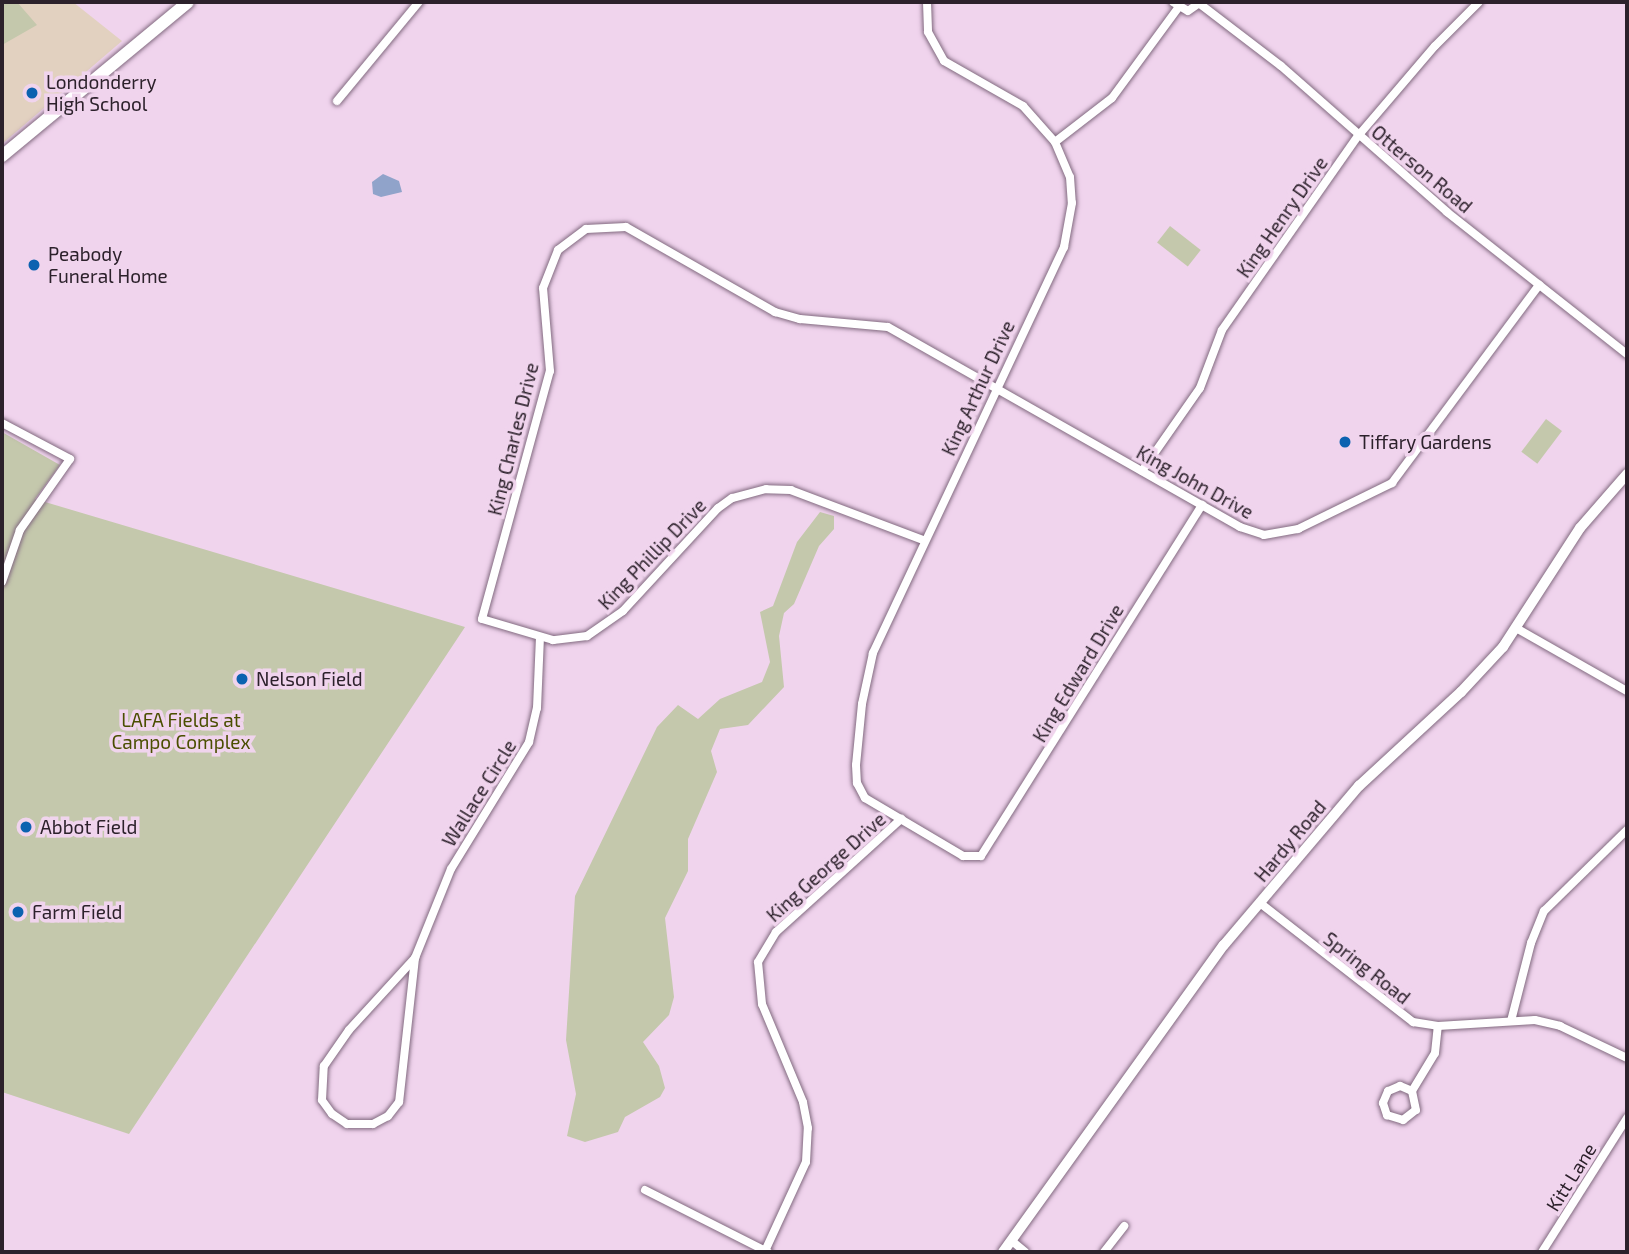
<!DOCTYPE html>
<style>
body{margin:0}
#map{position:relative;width:1629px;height:1254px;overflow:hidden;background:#f0d4ed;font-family:"Exo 2",sans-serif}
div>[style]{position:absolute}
.education>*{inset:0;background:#e2d1c0}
.green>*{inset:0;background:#c4c8ac;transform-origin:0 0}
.water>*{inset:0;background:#90a3ca}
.roads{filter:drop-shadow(0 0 2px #826a80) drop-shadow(0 0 2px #826a80)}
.minor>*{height:8px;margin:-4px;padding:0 4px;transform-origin:4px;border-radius:4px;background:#fff}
.tertiary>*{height:10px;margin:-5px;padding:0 5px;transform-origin:5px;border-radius:5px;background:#fff}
.secondary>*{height:12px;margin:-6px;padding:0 6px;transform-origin:6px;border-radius:6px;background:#fff}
.dots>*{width:19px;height:19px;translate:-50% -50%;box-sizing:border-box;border:4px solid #f0d4ed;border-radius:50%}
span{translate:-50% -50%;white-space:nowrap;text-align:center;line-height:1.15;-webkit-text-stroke:7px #f0d4ed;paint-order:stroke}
.poi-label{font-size:19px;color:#2c212b}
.left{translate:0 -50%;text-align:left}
.street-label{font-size:19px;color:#2c212b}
.park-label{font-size:19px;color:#4a4e00}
.frame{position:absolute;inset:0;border:4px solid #2c212b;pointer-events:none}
</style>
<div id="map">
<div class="education">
<i style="clip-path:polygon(2px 2px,73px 2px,122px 41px,2px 144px)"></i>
</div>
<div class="green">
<i style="clip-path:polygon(2px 2px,17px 2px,37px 25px,2px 45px)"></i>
<i style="left:1170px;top:226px;width:39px;height:21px;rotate:38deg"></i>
<i style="left:1546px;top:419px;width:20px;height:41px;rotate:37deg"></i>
<i style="clip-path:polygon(2px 432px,60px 465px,35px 499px,465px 627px,129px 1134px,2px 1092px)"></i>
<i style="clip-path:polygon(820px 512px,834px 516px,834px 529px,819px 546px,794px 604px,784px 613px,779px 636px,784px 687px,748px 725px,720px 729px,711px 751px,717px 772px,688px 839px,688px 871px,665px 918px,674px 997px,669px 1015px,643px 1042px,659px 1066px,665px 1088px,660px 1097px,625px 1117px,618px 1132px,585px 1142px,567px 1136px,576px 1094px,566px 1040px,575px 896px,657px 727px,678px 705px,698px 719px,720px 699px,762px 682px,770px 662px,760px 612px,773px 606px,797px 542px)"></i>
</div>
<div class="water">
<i style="clip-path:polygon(383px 174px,399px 181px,402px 192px,381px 197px,373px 194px,372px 182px)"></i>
</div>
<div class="roads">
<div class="minor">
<i style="left:927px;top:2px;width:30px;rotate:88deg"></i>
<i style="left:928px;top:32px;width:33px;rotate:61deg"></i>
<i style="left:944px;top:61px;width:91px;rotate:29.7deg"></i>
<i style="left:1023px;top:106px;width:48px;rotate:48.4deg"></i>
<i style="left:1055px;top:142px;width:38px;rotate:67deg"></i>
<i style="left:1070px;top:177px;width:26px;rotate:86deg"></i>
<i style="left:1072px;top:203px;width:45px;rotate:100.3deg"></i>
<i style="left:1064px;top:247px;width:449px;rotate:115.2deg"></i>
<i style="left:873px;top:653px;width:52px;rotate:102.2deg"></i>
<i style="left:862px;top:704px;width:61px;rotate:95.6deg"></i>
<i style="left:856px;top:765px;width:18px;rotate:87deg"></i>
<i style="left:857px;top:783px;width:17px;rotate:62deg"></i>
<i style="left:865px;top:798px;width:114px;rotate:30.6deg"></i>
<i style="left:963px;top:856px;width:18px"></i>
<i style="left:981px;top:856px;width:415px;rotate:-57.8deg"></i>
<i style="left:1173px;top:2px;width:17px;rotate:31deg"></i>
<i style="left:1188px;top:11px;width:16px;rotate:-35deg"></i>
<i style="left:1200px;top:4px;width:102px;rotate:37.4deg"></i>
<i style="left:1281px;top:66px;width:221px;rotate:41.3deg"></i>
<i style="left:1447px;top:212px;width:229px;rotate:38.3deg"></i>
<i style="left:337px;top:101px;width:129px;rotate:-50.4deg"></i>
<i style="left:1055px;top:142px;width:72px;rotate:-37.7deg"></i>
<i style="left:1112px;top:98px;width:112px;rotate:-53.7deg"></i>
<i style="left:2px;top:423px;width:77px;rotate:27.9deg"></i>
<i style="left:70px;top:459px;width:87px;rotate:125.2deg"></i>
<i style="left:20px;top:530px;width:55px;rotate:109.1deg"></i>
<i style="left:1142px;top:471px;width:101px;rotate:-55.1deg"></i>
<i style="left:1200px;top:388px;width:62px;rotate:-69.2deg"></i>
<i style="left:1222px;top:330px;width:237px;rotate:-55deg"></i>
<i style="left:1358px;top:136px;width:118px;rotate:-49.5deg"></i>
<i style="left:1435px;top:46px;width:62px;rotate:-45deg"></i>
<i style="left:923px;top:540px;width:141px;rotate:-159.3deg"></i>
<i style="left:791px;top:490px;width:25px;rotate:-178deg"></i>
<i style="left:766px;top:489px;width:35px;rotate:165deg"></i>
<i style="left:732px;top:498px;width:17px;rotate:144deg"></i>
<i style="left:718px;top:508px;width:140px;rotate:132.7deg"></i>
<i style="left:623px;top:611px;width:44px;rotate:145.2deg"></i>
<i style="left:587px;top:636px;width:34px;rotate:173deg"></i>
<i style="left:553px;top:640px;width:74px;rotate:-163.5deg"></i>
<i style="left:482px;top:619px;width:257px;rotate:-74.7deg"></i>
<i style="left:550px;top:371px;width:83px;rotate:-94.8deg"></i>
<i style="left:543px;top:288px;width:41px;rotate:-68.5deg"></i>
<i style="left:558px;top:250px;width:35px;rotate:-37deg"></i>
<i style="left:586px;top:229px;width:40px;rotate:-2.9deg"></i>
<i style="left:626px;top:227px;width:172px;rotate:29.7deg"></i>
<i style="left:775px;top:312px;width:26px;rotate:16deg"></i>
<i style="left:800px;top:319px;width:88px;rotate:5.2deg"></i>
<i style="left:888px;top:327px;width:405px;rotate:29.6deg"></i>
<i style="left:1240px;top:527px;width:25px;rotate:18deg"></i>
<i style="left:1264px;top:535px;width:35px;rotate:-10deg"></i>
<i style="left:1298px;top:529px;width:105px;rotate:-26.1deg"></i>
<i style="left:1392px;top:483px;width:247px;rotate:-53.4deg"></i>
<i style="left:1516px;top:628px;width:128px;rotate:29.6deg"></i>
<i style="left:1260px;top:903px;width:194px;rotate:37.9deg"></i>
<i style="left:1413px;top:1022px;width:25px;rotate:9deg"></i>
<i style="left:1438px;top:1026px;width:97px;rotate:-3.5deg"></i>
<i style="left:1535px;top:1020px;width:26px;rotate:13deg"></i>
<i style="left:1560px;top:1026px;width:74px;rotate:25.5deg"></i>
<i style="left:415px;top:958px;width:145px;rotate:96.3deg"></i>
<i style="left:399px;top:1102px;width:18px;rotate:128deg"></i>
<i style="left:388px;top:1116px;width:17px;rotate:152deg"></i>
<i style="left:373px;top:1124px;width:26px;rotate:180deg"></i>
<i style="left:347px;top:1124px;width:18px;rotate:-146deg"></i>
<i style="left:332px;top:1114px;width:17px;rotate:-126deg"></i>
<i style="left:322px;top:1100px;width:34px;rotate:-87deg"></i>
<i style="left:324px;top:1066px;width:44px;rotate:-55.2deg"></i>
<i style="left:349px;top:1030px;width:98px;rotate:-47.5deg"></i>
<i style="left:415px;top:958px;width:96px;rotate:-68deg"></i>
<i style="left:451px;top:869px;width:149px;rotate:-58.4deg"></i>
<i style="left:529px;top:742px;width:35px;rotate:-77deg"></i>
<i style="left:537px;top:708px;width:71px;rotate:-87.6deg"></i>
<i style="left:1511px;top:1021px;width:81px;rotate:-75.6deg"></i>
<i style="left:1531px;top:943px;width:35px;rotate:-68deg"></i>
<i style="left:1544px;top:911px;width:116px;rotate:-44.3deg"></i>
<i style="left:1412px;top:1091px;width:13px;rotate:-157deg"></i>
<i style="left:1400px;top:1086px;width:13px;rotate:157deg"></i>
<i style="left:1388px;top:1091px;width:13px;rotate:113deg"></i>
<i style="left:1383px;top:1103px;width:13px;rotate:72deg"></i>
<i style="left:1387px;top:1115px;width:17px;rotate:17deg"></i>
<i style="left:1403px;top:1120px;width:16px;rotate:-38deg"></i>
<i style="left:1416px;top:1110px;width:19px;rotate:-102deg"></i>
<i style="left:1412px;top:1091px;width:44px;rotate:-58.8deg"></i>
<i style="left:1435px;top:1053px;width:27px;rotate:-84deg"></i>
<i style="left:645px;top:1190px;width:138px;rotate:26.8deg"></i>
<i style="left:1012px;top:1241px;width:17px;rotate:40deg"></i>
<i style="left:765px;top:1251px;width:98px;rotate:-65.3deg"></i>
<i style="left:806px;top:1162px;width:34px;rotate:-87deg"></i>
<i style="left:808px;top:1128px;width:26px;rotate:-101deg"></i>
<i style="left:803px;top:1102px;width:106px;rotate:-112.7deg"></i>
<i style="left:762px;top:1004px;width:42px;rotate:-95.4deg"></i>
<i style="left:758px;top:962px;width:35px;rotate:-59deg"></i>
<i style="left:776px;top:932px;width:169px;rotate:-42.1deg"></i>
<i style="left:1104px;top:1252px;width:33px;rotate:-52deg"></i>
<i style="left:1542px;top:1252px;width:159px;rotate:-57.6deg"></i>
</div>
<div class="tertiary">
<i style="left:1003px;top:1252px;width:378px;rotate:-54.3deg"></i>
<i style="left:1224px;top:945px;width:209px;rotate:-49.7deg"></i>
<i style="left:1359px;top:786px;width:139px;rotate:-42.7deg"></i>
<i style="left:1461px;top:692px;width:62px;rotate:-47deg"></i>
<i style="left:1503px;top:647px;width:142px;rotate:-57.1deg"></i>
<i style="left:1580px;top:528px;width:72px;rotate:-49deg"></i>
</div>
<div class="secondary">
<i style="left:2px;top:156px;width:241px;rotate:-39.6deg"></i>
</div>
</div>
<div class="dots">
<i style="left:32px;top:93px;background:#0c62b0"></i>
<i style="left:34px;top:265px;background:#0c62b0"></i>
<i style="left:1345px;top:442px;background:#0c62b0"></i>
<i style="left:242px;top:679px;background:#0c62b0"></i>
<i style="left:26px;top:827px;background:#0c62b0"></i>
<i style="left:18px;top:912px;background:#0c62b0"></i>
</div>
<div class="poi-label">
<span class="left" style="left:46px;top:93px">Londonderry<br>High School</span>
<span class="left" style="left:48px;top:265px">Peabody<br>Funeral Home</span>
<span class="left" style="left:1359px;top:442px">Tiffary Gardens</span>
<span class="left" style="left:256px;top:679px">Nelson Field</span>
<span class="left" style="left:40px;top:827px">Abbot Field</span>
<span class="left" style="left:32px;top:912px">Farm Field</span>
</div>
<div class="street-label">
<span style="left:1422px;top:169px;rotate:40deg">Otterson Road</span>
<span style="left:1282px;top:217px;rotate:-55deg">King Henry Drive</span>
<span style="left:978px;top:388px;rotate:-65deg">King Arthur Drive</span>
<span style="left:513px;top:439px;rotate:-76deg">King Charles Drive</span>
<span style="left:1195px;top:482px;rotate:29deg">King John Drive</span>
<span style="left:652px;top:554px;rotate:-46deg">King Phillip Drive</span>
<span style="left:1078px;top:673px;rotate:-59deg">King Edward Drive</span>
<span style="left:479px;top:793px;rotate:-58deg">Wallace Circle</span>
<span style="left:1290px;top:841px;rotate:-50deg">Hardy Road</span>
<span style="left:826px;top:867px;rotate:-42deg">King George Drive</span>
<span style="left:1367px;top:968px;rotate:38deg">Spring Road</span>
<span style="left:1571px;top:1177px;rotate:-58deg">Kitt Lane</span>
</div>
<div class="park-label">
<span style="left:181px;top:731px">LAFA Fields at<br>Campo Complex</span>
</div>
<div class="frame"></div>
</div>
